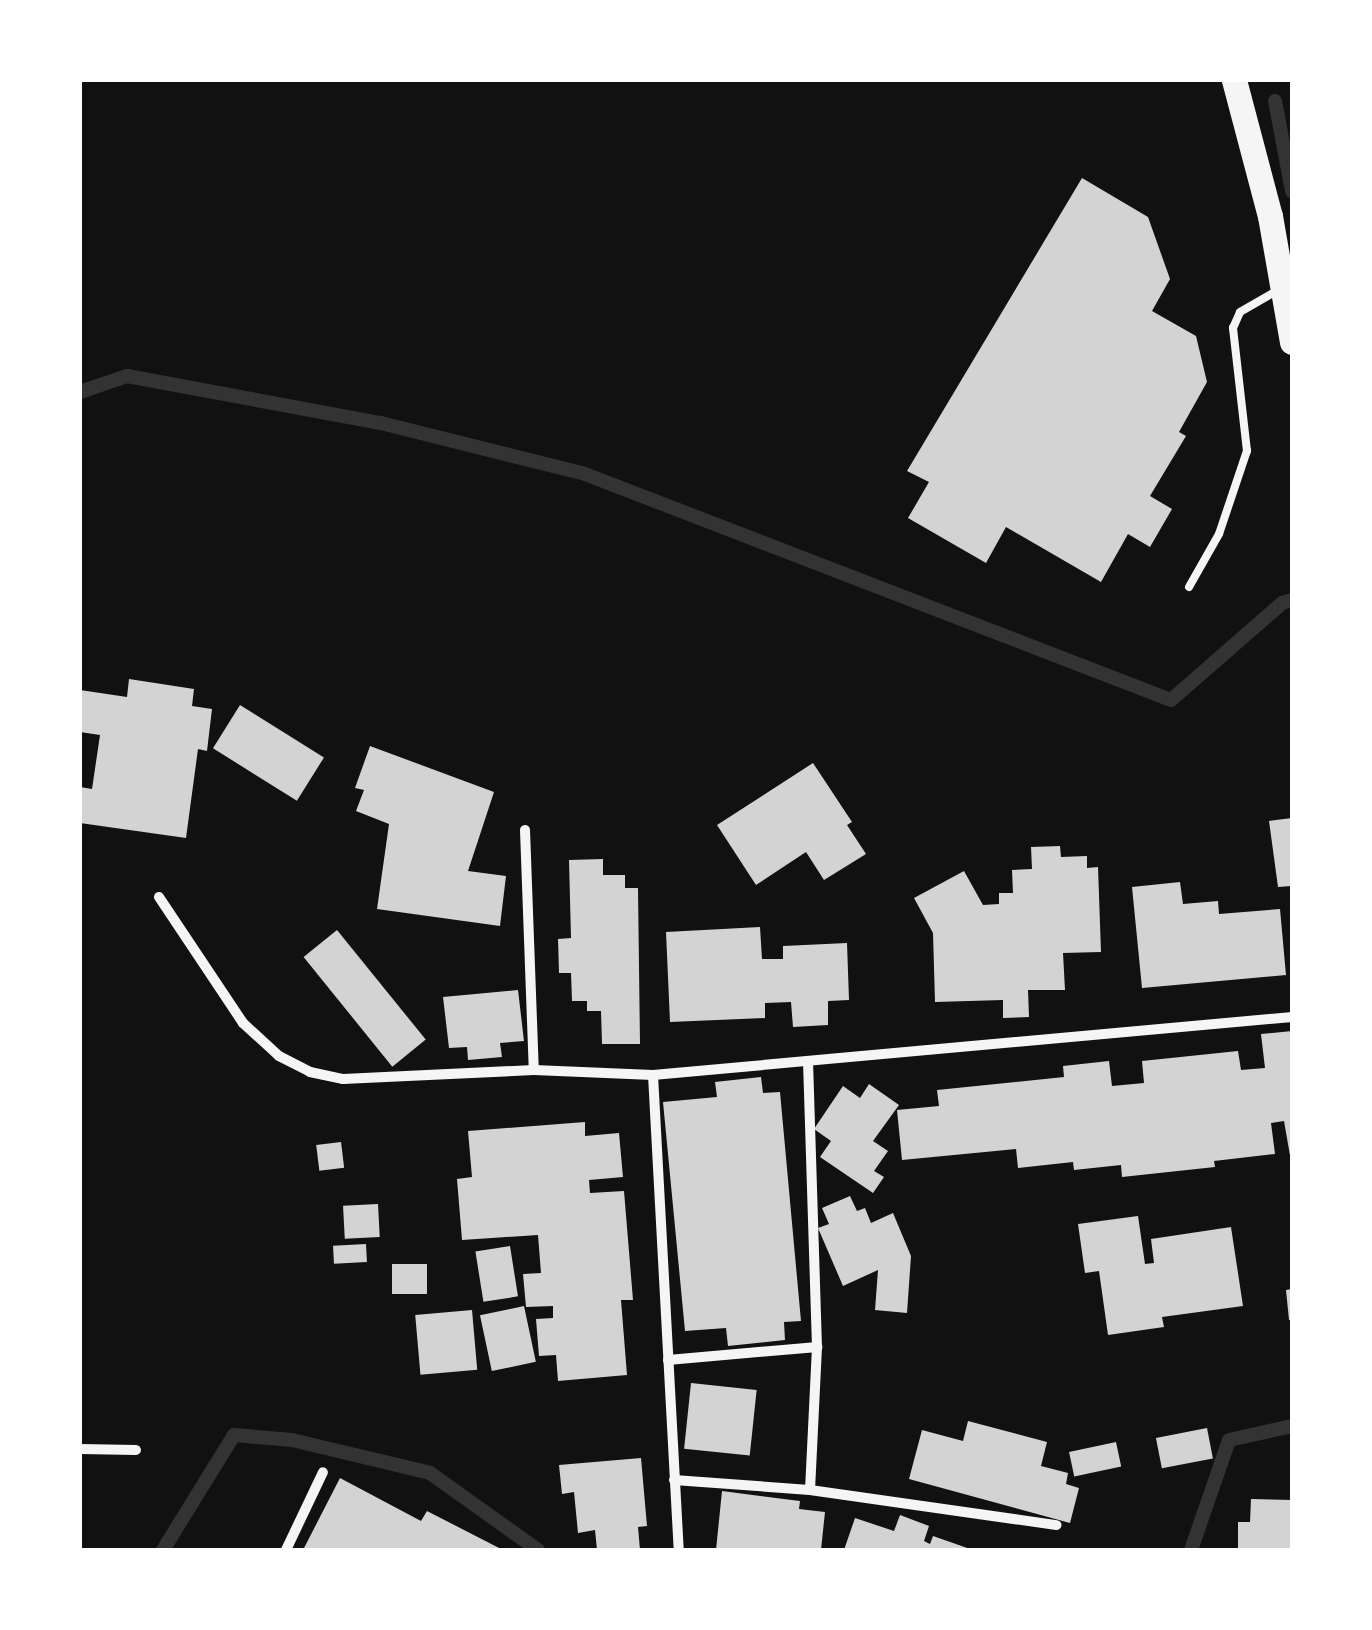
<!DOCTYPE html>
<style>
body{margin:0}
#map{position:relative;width:1372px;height:1630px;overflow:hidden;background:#111;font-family:"PT Sans",sans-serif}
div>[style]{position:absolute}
.stream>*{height:14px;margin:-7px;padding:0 7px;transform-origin:7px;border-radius:7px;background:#333}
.building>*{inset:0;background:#d3d3d3;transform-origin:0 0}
.service>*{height:8px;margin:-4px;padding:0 4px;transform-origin:4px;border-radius:4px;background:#f5f5f5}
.minor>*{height:10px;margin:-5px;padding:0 5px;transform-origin:5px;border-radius:5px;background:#f5f5f5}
.primary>*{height:25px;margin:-12.5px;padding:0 12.5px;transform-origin:12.5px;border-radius:12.5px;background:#f5f5f5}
span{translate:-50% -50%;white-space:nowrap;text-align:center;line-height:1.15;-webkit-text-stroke:10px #fff;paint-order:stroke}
.frame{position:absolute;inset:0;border:82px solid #fff;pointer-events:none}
</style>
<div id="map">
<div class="stream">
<i style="left:1275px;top:101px;width:92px;rotate:79.3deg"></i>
<i style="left:80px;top:392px;width:50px;rotate:-18.8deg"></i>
<i style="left:127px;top:376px;width:258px;rotate:10.5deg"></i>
<i style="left:381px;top:423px;width:210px;rotate:14deg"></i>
<i style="left:585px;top:474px;width:628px;rotate:21.09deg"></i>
<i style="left:1171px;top:700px;width:147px;rotate:-41.1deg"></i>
<i style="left:1282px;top:603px;width:10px;rotate:-17deg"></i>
<i style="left:163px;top:1550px;width:135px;rotate:-58.3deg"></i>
<i style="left:234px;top:1435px;width:58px;rotate:4.9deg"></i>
<i style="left:292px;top:1440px;width:142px;rotate:13.4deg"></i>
<i style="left:430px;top:1473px;width:133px;rotate:35.5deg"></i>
<i style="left:1191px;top:1550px;width:116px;rotate:-70.9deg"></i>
<i style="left:1229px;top:1440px;width:65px;rotate:-12.5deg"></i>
</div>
<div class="building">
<i style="clip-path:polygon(1082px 178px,1148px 217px,1170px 279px,1152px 311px,1196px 336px,1207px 382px,1179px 432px,1186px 436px,1150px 496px,1172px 509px,1150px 547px,1128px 534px,1101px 582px,1006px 527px,986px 563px,908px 518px,929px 482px,907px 471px)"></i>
<i style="clip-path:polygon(129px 679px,194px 689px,192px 706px,212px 709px,207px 751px,198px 749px,186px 838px,80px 823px,80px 787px,92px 789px,100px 735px,80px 732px,80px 690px,127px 697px)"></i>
<i style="left:240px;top:705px;width:99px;height:51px;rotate:32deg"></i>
<i style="clip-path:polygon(370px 746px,494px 792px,468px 871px,506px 876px,500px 926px,377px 909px,389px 824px,356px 811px,364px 790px,355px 788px)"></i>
<i style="clip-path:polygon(813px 763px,852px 822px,847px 825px,866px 854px,824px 880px,806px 852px,756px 885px,717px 825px)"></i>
<i style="clip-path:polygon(1292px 818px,1292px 886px,1278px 887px,1269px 821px)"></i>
<i style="clip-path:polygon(1060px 846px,1061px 857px,1087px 856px,1087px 868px,1098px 867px,1101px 952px,1063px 953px,1065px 990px,1028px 990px,1029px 1017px,1003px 1018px,1003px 1000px,935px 1002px,933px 933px,914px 898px,964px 871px,983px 905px,999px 904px,999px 893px,1013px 893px,1012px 870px,1032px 869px,1031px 847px)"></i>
<i style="clip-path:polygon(603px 859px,603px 875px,625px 875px,625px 888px,638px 888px,640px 1044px,602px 1044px,601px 1011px,587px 1011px,587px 1001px,572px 1001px,571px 973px,559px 973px,558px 939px,571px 938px,569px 860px)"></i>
<i style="clip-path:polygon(1180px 882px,1183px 904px,1218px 901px,1219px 914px,1280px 909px,1286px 975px,1142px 988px,1132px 887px)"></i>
<i style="clip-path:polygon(760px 927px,762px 959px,783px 959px,783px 946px,847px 943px,849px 1000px,828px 1001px,828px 1025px,793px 1027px,791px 1002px,765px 1003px,765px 1018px,670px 1022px,666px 932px)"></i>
<i style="left:337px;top:930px;width:141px;height:43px;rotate:51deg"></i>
<i style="clip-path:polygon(518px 990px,524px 1041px,500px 1043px,502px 1057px,468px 1060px,467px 1047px,449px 1048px,443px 997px)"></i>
<i style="clip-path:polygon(1292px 1031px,1292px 1167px,1284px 1121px,1271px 1123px,1275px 1154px,1214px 1161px,1215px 1167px,1122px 1177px,1121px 1165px,1074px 1170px,1073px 1162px,1018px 1168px,1016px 1149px,902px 1160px,897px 1110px,939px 1106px,937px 1090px,1064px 1077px,1063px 1066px,1109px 1061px,1112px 1086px,1144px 1083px,1142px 1061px,1238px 1051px,1241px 1070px,1265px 1068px,1261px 1034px)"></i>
<i style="clip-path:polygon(761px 1077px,763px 1093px,780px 1092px,801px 1321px,784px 1322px,785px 1340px,728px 1346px,726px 1328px,685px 1331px,663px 1102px,717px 1097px,715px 1082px)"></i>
<i style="clip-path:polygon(869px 1084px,899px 1105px,873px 1141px,888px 1151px,874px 1171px,884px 1177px,873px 1193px,820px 1157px,831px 1141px,814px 1129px,843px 1086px,860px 1098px)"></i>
<i style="clip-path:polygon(585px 1122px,585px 1136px,619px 1133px,623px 1177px,589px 1180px,590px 1193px,624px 1191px,633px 1300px,621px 1300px,627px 1375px,558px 1381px,556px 1355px,539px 1356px,536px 1319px,553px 1318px,553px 1306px,526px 1307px,523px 1274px,541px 1273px,538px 1235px,462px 1240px,457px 1179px,472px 1177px,468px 1131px)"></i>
<i style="left:341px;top:1142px;width:26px;height:25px;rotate:83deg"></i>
<i style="clip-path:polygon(850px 1196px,857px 1211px,865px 1208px,871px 1223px,893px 1213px,911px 1256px,907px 1313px,875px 1310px,878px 1270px,843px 1286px,818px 1228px,829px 1224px,822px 1208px)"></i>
<i style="left:378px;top:1204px;width:33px;height:35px;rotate:87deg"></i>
<i style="clip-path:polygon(1138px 1216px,1145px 1264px,1154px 1263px,1151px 1239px,1231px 1227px,1243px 1306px,1162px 1317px,1164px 1327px,1108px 1335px,1099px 1271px,1085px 1273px,1078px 1224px)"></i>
<i style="left:366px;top:1244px;width:18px;height:33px;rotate:87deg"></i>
<i style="left:510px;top:1246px;width:51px;height:35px;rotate:81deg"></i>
<i style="left:392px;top:1264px;width:35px;height:30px"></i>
<i style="clip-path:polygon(1292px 1289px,1292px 1320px,1289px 1320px,1286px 1290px)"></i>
<i style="left:524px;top:1306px;width:57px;height:45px;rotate:78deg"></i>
<i style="left:472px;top:1310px;width:60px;height:57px;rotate:85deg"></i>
<i style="left:691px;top:1383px;width:66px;height:66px;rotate:6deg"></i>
<i style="clip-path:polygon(968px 1421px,1047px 1442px,1041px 1466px,1068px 1473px,1066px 1484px,1079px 1488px,1070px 1523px,909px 1479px,922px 1430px,963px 1441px)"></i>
<i style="left:1207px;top:1428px;width:31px;height:52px;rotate:79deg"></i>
<i style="left:1116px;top:1442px;width:25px;height:48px;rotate:78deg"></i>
<i style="clip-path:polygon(641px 1458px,647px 1526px,638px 1527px,640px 1550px,597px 1550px,595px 1530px,578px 1533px,574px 1492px,562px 1494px,559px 1465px)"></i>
<i style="clip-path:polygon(340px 1478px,421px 1521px,427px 1511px,503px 1550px,303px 1550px)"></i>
<i style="clip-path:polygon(722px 1491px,800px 1501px,799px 1509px,825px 1512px,821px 1550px,716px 1550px)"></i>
<i style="clip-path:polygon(1251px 1499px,1292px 1500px,1292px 1550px,1238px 1550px,1238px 1522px,1250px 1522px)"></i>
<i style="clip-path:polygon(900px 1515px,929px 1526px,924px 1541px,930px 1544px,933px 1536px,973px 1550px,844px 1550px,855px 1518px,894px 1531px)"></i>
</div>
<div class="service">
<i style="left:1189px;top:587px;width:61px;rotate:-60.5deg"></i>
<i style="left:1219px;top:534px;width:88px;rotate:-71.4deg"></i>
<i style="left:1247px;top:451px;width:124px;rotate:-96.5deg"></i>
<i style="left:1233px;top:328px;width:17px;rotate:-66deg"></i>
<i style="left:1240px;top:312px;width:46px;rotate:-29.9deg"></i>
</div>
<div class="minor">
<i style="left:525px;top:830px;width:240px;rotate:87.9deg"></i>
<i style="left:534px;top:1070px;width:119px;rotate:2.4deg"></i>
<i style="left:653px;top:1075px;width:642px;rotate:-5.19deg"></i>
<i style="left:159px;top:897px;width:151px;rotate:56.3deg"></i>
<i style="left:243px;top:1023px;width:49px;rotate:42.5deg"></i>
<i style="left:279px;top:1056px;width:35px;rotate:27deg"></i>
<i style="left:310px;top:1072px;width:34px;rotate:12deg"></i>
<i style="left:343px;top:1079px;width:191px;rotate:-2.7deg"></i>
<i style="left:808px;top:1061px;width:286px;rotate:88.2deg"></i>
<i style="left:817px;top:1347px;width:143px;rotate:92.8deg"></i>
<i style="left:653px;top:1075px;width:476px;rotate:86.9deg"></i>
<i style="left:668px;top:1360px;width:150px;rotate:-5deg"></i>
<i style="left:80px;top:1449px;width:56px;rotate:1deg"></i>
<i style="left:674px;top:1480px;width:136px;rotate:4.2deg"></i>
<i style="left:810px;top:1490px;width:249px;rotate:8.1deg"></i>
<i style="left:286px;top:1550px;width:86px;rotate:-64.6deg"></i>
</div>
<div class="primary">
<i style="left:1234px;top:80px;width:141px;rotate:75.2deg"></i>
<i style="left:1270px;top:216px;width:128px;rotate:80.1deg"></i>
</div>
<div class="frame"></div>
</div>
